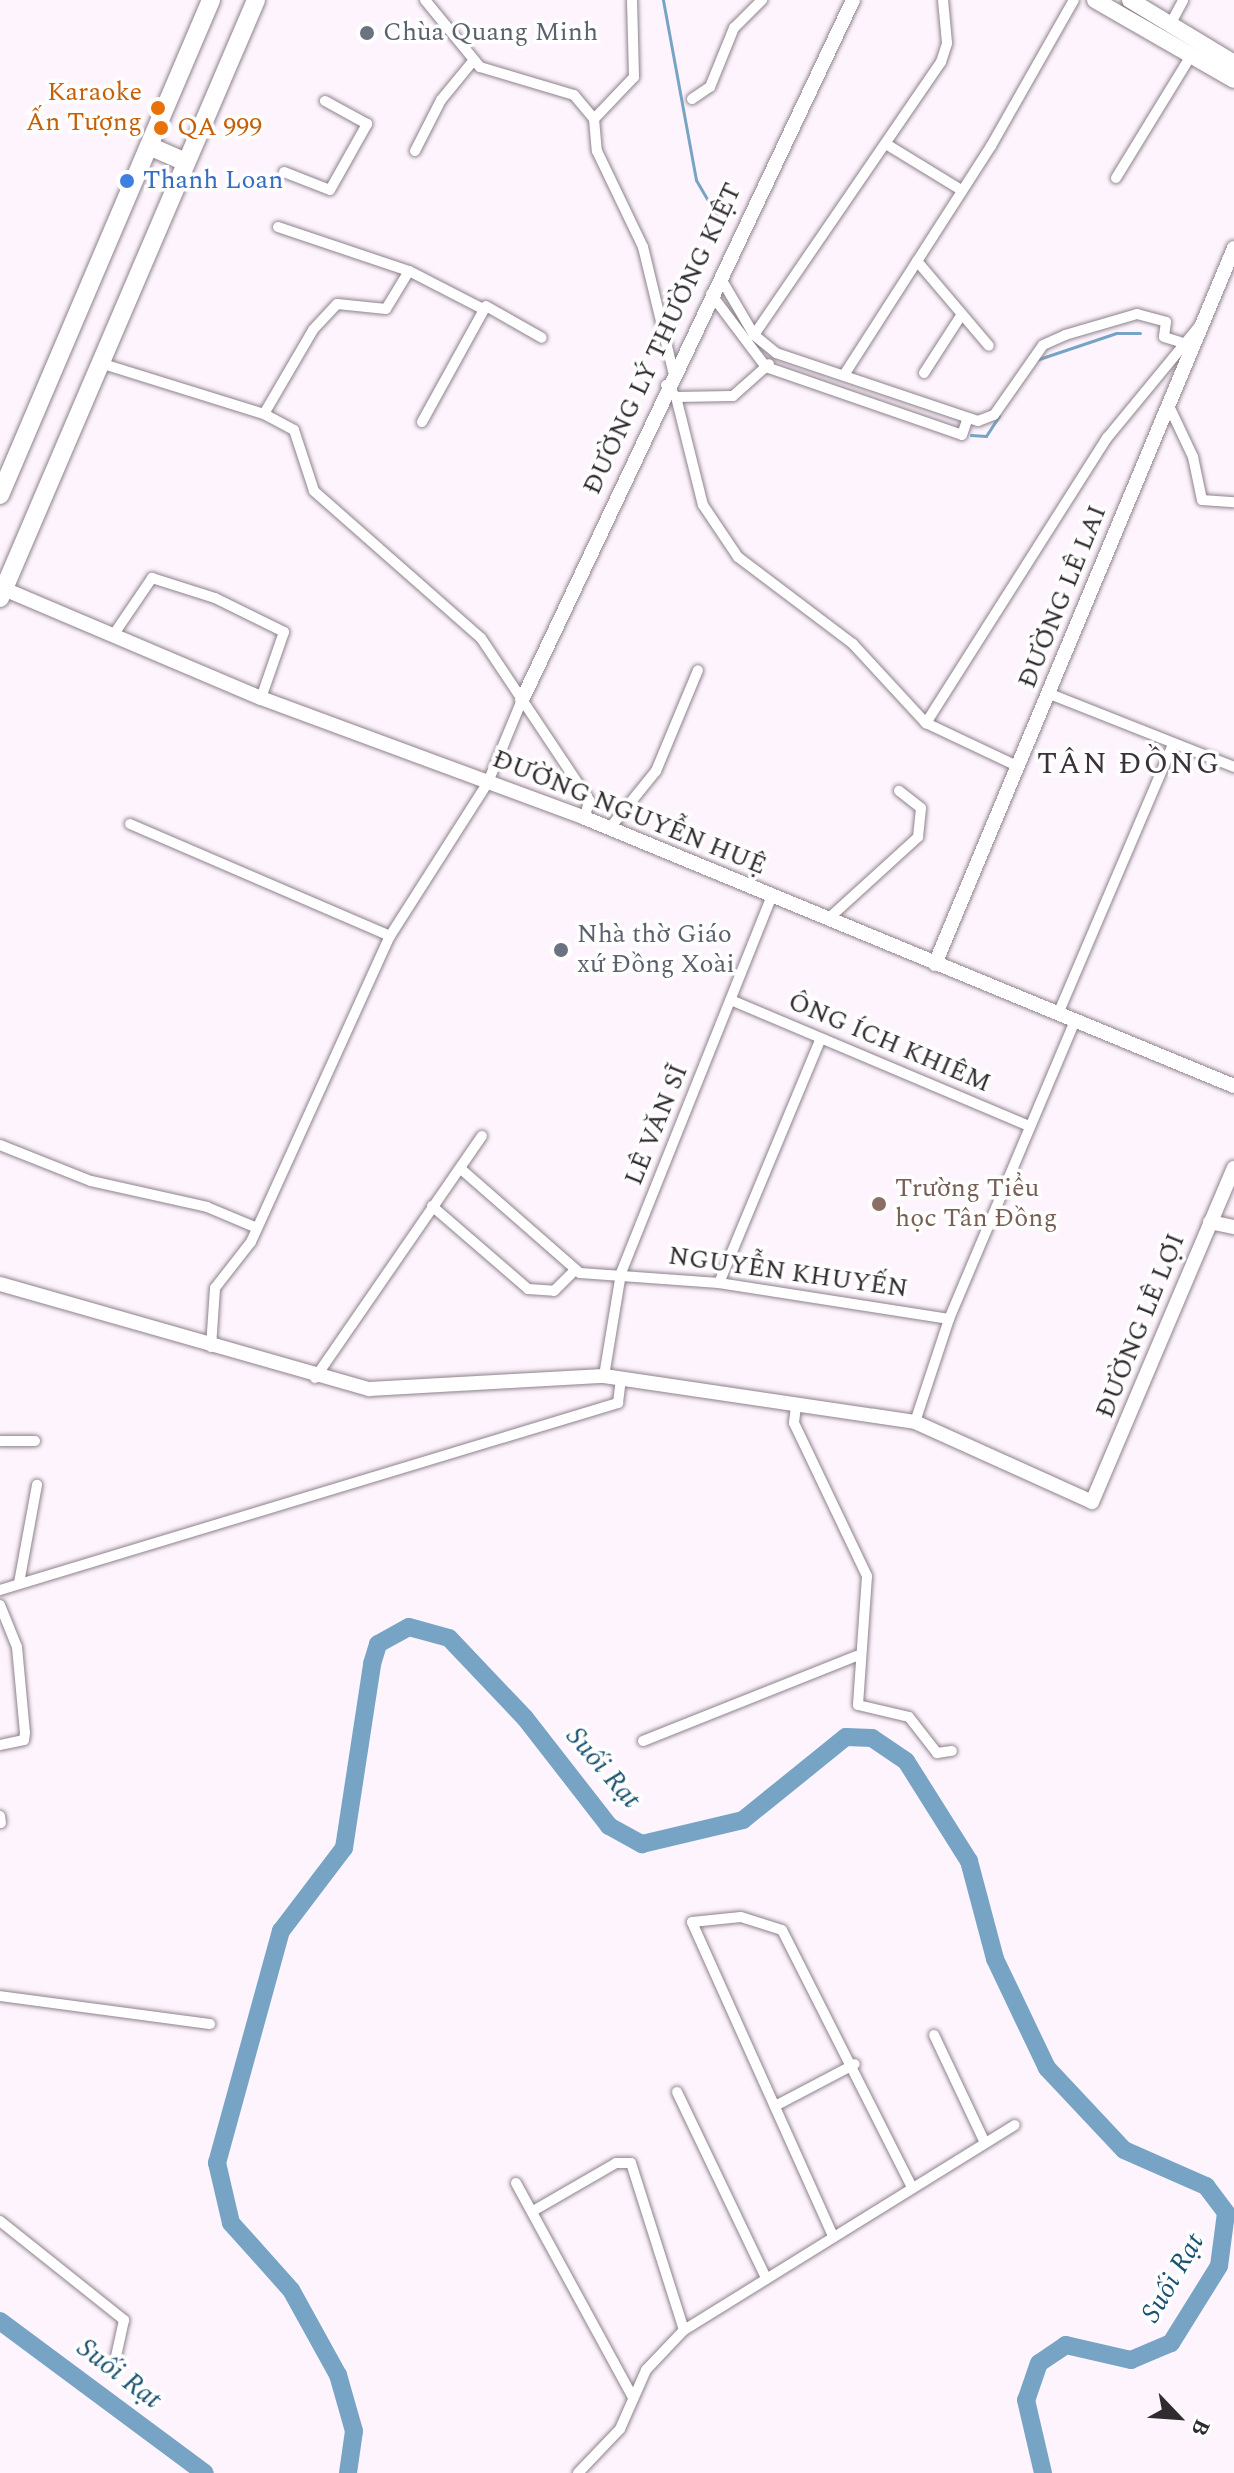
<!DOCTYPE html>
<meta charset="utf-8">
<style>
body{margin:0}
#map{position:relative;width:1234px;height:2473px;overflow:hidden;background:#fef4fd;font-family:Spectral,serif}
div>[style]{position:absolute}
.stream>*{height:3px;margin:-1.5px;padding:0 1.5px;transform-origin:1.5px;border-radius:1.5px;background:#77a4c4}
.river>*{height:18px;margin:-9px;padding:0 9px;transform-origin:9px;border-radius:9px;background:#77a4c4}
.roads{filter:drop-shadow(0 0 2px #8d828c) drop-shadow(0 0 2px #8d828c)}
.street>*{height:10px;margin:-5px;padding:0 5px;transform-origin:5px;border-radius:5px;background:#fff}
.secondary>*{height:14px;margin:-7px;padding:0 7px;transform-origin:7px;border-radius:7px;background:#fff}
.primary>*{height:16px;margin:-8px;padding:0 8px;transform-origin:8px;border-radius:8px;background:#fff}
.highway>*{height:18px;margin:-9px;padding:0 9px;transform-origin:9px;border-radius:9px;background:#fff}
.dots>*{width:22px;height:22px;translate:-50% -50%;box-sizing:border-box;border:4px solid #fff;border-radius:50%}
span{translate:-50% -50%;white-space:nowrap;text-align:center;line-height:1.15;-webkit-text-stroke:7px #fff;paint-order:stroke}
.worship-label{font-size:26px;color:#5b616d}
.left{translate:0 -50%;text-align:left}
.food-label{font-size:26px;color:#c56008}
.right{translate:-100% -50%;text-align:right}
.shop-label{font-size:26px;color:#366cbe}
.street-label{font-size:26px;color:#302b2f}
.education-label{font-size:26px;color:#785e54}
.water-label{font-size:28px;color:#1b5272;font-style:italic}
.quarter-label{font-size:30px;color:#3a3139;letter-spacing:2px}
.north{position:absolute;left:1138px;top:2377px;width:80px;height:80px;-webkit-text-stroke:6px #fff;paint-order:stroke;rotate:115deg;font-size:22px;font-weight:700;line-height:32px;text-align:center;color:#302b2f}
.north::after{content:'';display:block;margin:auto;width:28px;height:36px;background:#302b2f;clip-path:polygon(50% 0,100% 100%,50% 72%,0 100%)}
</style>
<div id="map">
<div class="stream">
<i style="left:663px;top:0;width:183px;rotate:79.6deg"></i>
<i style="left:696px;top:180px;width:48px;rotate:59.7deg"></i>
<i style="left:1036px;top:360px;width:84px;rotate:-18.6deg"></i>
<i style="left:1116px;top:333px;width:24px"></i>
<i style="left:971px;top:435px;width:15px;rotate:4deg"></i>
<i style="left:986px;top:436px;width:24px;rotate:-57deg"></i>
</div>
<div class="river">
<i style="left:0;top:2321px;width:255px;rotate:36.6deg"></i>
<i style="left:348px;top:2473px;width:42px;rotate:-81.9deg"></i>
<i style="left:354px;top:2431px;width:58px;rotate:-105.9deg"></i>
<i style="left:338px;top:2375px;width:97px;rotate:-118.9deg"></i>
<i style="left:291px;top:2290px;width:90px;rotate:-131.8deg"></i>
<i style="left:231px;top:2223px;width:62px;rotate:-103.1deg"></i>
<i style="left:217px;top:2163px;width:241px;rotate:-74.6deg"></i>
<i style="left:281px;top:1931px;width:104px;rotate:-52.8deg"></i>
<i style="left:344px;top:1848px;width:186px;rotate:-81.3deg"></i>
<i style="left:372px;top:1664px;width:21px;rotate:-73deg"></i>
<i style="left:378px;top:1644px;width:35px;rotate:-29deg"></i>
<i style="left:409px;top:1627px;width:41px;rotate:15.4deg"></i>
<i style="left:449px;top:1638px;width:110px;rotate:46.5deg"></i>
<i style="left:525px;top:1718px;width:137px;rotate:52.1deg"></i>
<i style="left:609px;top:1826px;width:38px;rotate:29deg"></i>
<i style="left:642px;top:1844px;width:104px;rotate:-13.4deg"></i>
<i style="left:743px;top:1820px;width:132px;rotate:-38.9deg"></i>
<i style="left:846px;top:1737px;width:26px;rotate:2deg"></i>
<i style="left:872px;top:1738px;width:41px;rotate:34.1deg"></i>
<i style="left:906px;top:1761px;width:118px;rotate:57.8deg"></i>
<i style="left:969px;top:1861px;width:101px;rotate:75.1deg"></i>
<i style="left:995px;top:1959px;width:121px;rotate:64.5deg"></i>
<i style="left:1047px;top:2068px;width:112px;rotate:46.8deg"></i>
<i style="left:1124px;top:2150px;width:90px;rotate:23.7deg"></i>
<i style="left:1206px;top:2186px;width:34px;rotate:53deg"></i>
<i style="left:1226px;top:2213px;width:53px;rotate:97.5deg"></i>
<i style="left:1219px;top:2266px;width:91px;rotate:121.9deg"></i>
<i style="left:1171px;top:2343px;width:43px;rotate:157deg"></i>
<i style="left:1131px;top:2360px;width:67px;rotate:-167deg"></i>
<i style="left:1066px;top:2345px;width:32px;rotate:146deg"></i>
<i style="left:1039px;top:2363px;width:39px;rotate:109deg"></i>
<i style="left:1026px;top:2400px;width:75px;rotate:76.9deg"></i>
</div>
<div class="roads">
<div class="street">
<i style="left:425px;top:0;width:87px;rotate:50.6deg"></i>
<i style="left:480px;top:67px;width:98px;rotate:16.6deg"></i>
<i style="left:574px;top:95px;width:31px;rotate:50deg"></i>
<i style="left:632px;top:0;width:77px;rotate:88.5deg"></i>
<i style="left:634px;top:77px;width:58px;rotate:133.6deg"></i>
<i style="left:594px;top:119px;width:32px;rotate:85deg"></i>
<i style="left:597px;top:151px;width:106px;rotate:64.4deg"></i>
<i style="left:643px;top:247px;width:128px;rotate:76.4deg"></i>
<i style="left:1171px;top:23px;width:26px;rotate:-62deg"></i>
<i style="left:692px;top:99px;width:22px;rotate:-34deg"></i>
<i style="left:710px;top:87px;width:64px;rotate:-67.9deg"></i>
<i style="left:734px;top:28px;width:40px;rotate:-45deg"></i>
<i style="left:886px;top:144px;width:88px;rotate:31.5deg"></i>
<i style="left:415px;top:151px;width:57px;rotate:-63deg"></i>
<i style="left:441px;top:100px;width:50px;rotate:-50.6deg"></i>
<i style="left:284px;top:172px;width:49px;rotate:21.4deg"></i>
<i style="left:330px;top:190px;width:76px;rotate:-60.7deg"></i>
<i style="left:367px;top:124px;width:48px;rotate:-151.3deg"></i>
<i style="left:1116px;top:178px;width:145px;rotate:-58.5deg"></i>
<i style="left:278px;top:227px;width:138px;rotate:18.6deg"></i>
<i style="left:917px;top:261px;width:111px;rotate:49.7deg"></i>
<i style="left:720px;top:277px;width:67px;rotate:59.6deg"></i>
<i style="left:754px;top:335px;width:28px;rotate:39deg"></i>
<i style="left:776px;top:353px;width:213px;rotate:18.6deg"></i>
<i style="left:978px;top:421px;width:17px;rotate:-21deg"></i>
<i style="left:994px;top:415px;width:85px;rotate:-55deg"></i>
<i style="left:1043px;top:345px;width:24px;rotate:-24deg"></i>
<i style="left:1065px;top:335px;width:75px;rotate:-16.3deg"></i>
<i style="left:1137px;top:314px;width:30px;rotate:15deg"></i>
<i style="left:1166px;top:322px;width:15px;rotate:98deg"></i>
<i style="left:1164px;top:337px;width:17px;rotate:17deg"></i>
<i style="left:711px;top:294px;width:91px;rotate:53deg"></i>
<i style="left:766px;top:367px;width:207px;rotate:19.1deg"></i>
<i style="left:962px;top:435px;width:18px;rotate:-71deg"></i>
<i style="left:483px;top:309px;width:83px;rotate:-152.8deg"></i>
<i style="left:409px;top:271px;width:44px;rotate:121.2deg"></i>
<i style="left:386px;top:309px;width:49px;rotate:-174.2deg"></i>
<i style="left:337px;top:304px;width:35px;rotate:133deg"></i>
<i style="left:313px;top:330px;width:97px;rotate:120.3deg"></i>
<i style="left:264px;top:414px;width:34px;rotate:28deg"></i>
<i style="left:294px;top:430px;width:64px;rotate:71.8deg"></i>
<i style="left:314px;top:491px;width:222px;rotate:41.4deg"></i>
<i style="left:481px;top:638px;width:195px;rotate:56.3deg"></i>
<i style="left:589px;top:800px;width:18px;rotate:103deg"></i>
<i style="left:754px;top:335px;width:331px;rotate:-55.6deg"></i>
<i style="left:941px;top:62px;width:20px;rotate:-72deg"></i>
<i style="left:947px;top:43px;width:43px;rotate:-95.3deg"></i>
<i style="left:100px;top:363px;width:172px;rotate:17.3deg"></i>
<i style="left:924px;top:373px;width:70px;rotate:-57.2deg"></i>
<i style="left:844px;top:375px;width:272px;rotate:-57.3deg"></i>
<i style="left:991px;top:146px;width:168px;rotate:-60.4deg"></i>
<i style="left:666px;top:385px;width:16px;rotate:50deg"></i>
<i style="left:676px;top:397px;width:111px;rotate:76deg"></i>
<i style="left:703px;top:505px;width:63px;rotate:56.1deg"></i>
<i style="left:738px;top:557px;width:144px;rotate:37.1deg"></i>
<i style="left:853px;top:644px;width:108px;rotate:47.3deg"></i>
<i style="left:926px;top:723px;width:103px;rotate:25.3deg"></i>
<i style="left:676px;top:397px;width:57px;rotate:-1deg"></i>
<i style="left:733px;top:396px;width:48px;rotate:-41.6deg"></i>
<i style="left:1168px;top:404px;width:59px;rotate:64.7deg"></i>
<i style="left:1193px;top:457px;width:44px;rotate:78.2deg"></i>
<i style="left:1202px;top:500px;width:32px;rotate:4deg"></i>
<i style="left:422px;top:422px;width:132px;rotate:-61.1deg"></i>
<i style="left:486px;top:306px;width:64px;rotate:29.7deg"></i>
<i style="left:114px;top:634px;width:68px;rotate:-55.8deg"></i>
<i style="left:152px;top:578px;width:66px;rotate:17.6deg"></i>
<i style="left:215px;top:598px;width:77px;rotate:26.2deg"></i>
<i style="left:284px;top:632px;width:70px;rotate:109.2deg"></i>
<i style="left:1050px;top:694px;width:198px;rotate:21.6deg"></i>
<i style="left:926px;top:723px;width:338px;rotate:-57.6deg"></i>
<i style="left:1107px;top:438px;width:148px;rotate:-50.5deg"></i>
<i style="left:130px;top:824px;width:283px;rotate:23.3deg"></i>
<i style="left:609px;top:829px;width:75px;rotate:-51deg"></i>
<i style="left:656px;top:771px;width:109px;rotate:-67.4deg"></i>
<i style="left:828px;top:919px;width:122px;rotate:-42.3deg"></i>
<i style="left:918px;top:837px;width:29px;rotate:-84deg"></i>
<i style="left:921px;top:808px;width:28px;rotate:-142deg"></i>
<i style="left:731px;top:1000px;width:324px;rotate:22.9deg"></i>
<i style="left:1058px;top:1014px;width:293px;rotate:-66.9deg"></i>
<i style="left:0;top:1145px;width:98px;rotate:21.6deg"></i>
<i style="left:91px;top:1181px;width:119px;rotate:12.6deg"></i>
<i style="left:207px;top:1207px;width:54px;rotate:22.8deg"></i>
<i style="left:461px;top:1169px;width:158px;rotate:41.2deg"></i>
<i style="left:580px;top:1273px;width:139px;rotate:4.1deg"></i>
<i style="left:719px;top:1283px;width:233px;rotate:8.9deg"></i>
<i style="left:432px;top:1206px;width:127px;rotate:40.8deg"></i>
<i style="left:528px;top:1289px;width:26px;rotate:4deg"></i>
<i style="left:554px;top:1291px;width:28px;rotate:-45deg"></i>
<i style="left:719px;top:1283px;width:265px;rotate:-67.4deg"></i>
<i style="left:211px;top:1347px;width:59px;rotate:-86.1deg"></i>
<i style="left:215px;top:1288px;width:58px;rotate:-52deg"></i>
<i style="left:251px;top:1242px;width:336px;rotate:-65.6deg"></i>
<i style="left:390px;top:936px;width:183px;rotate:-57.5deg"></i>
<i style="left:488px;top:782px;width:89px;rotate:-67.5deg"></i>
<i style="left:604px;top:1376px;width:104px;rotate:-80.6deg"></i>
<i style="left:621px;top:1273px;width:406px;rotate:-68.2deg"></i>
<i style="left:315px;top:1378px;width:294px;rotate:-55.4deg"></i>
<i style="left:796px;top:1406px;width:17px;rotate:97deg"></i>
<i style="left:794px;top:1423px;width:170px;rotate:64.5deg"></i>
<i style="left:867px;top:1576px;width:129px;rotate:94deg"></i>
<i style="left:858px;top:1705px;width:52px;rotate:13.2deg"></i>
<i style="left:909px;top:1717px;width:46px;rotate:52.1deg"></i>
<i style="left:937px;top:1753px;width:15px;rotate:-8deg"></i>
<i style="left:915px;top:1422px;width:108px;rotate:-71.7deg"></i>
<i style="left:949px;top:1319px;width:324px;rotate:-67.1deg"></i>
<i style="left:0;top:1441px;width:35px"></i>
<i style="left:19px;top:1583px;width:100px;rotate:-79.6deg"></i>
<i style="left:0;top:1590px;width:646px;rotate:-16.84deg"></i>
<i style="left:618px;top:1403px;width:24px;rotate:-83deg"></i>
<i style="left:0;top:1605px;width:45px;rotate:68deg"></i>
<i style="left:17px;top:1647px;width:86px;rotate:84.7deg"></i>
<i style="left:25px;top:1733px;width:7px;rotate:98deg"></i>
<i style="left:24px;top:1740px;width:25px;rotate:168deg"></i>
<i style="left:643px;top:1741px;width:230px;rotate:-21.7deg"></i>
<i style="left:0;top:1816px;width:7px;rotate:82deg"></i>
<i style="left:0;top:1996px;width:212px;rotate:7.6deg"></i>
<i style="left:934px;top:2035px;width:119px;rotate:64.7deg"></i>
<i style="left:677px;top:2092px;width:206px;rotate:64.4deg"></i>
<i style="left:775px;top:2106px;width:90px;rotate:-27.7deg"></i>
<i style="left:516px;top:2183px;width:245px;rotate:61.4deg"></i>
<i style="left:533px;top:2211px;width:96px;rotate:-30deg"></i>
<i style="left:616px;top:2163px;width:15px"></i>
<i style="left:631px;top:2163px;width:175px;rotate:72.4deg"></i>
<i style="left:0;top:2221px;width:159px;rotate:38.6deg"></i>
<i style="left:124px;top:2320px;width:51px;rotate:102.4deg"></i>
<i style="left:833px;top:2236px;width:344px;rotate:-114.2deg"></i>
<i style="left:692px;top:1922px;width:49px;rotate:-5.8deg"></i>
<i style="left:741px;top:1917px;width:43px;rotate:17.6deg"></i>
<i style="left:782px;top:1930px;width:288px;rotate:63.2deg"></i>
<i style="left:578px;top:2473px;width:61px;rotate:-46.3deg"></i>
<i style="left:620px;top:2429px;width:64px;rotate:-66.2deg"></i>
<i style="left:646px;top:2370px;width:55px;rotate:-46.5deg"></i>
<i style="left:684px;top:2330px;width:389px;rotate:-31.8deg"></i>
</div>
<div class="secondary">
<i style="left:4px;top:589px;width:279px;rotate:23deg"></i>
<i style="left:261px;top:698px;width:346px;rotate:20.3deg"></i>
<i style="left:585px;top:818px;width:702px;rotate:22.44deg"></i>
<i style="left:522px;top:700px;width:774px;rotate:-64.69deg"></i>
<i style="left:935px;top:964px;width:776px;rotate:-67.33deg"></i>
<i style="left:1210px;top:1222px;width:25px;rotate:12deg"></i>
<i style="left:0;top:1284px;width:384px;rotate:15.9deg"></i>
<i style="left:369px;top:1389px;width:235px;rotate:-3.2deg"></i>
<i style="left:604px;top:1376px;width:314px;rotate:8.4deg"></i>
<i style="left:915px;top:1422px;width:194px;rotate:24.3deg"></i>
<i style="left:1092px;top:1502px;width:363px;rotate:-67deg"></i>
</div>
<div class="primary">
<i style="left:1095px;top:0;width:160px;rotate:29.9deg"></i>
<i style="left:1130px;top:0;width:122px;rotate:31.2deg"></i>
</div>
<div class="highway">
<i style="left:149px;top:146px;width:40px;rotate:23.4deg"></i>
<i style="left:0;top:495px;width:538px;rotate:-66.91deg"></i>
<i style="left:0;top:598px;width:650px;rotate:-66.82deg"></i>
</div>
</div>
<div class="dots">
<i style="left:367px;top:33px;background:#6b7280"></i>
<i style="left:158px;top:108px;background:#e8710a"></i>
<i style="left:161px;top:128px;background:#e8710a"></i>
<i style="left:127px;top:181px;background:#3f7fe0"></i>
<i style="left:561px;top:950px;background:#6b7280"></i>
<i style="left:879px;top:1204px;background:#8d6e63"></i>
</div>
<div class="worship-label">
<span class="left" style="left:383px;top:33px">Chùa Quang Minh</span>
<span class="left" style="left:577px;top:950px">Nhà thờ Giáo<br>xứ Đồng Xoài</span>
</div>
<div class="food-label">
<span class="right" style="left:142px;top:108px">Karaoke<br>Ấn Tượng</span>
<span class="left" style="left:177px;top:128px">QA 999</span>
</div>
<div class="shop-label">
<span class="left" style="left:143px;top:181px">Thanh Loan</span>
</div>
<div class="street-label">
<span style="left:663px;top:339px;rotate:-65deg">ĐƯỜNG LÝ THƯỜNG KIỆT</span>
<span style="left:1063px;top:597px;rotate:-68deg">ĐƯỜNG LÊ LAI</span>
<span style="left:629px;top:813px;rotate:22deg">ĐƯỜNG NGUYỄN HUỆ</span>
<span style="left:889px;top:1043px;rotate:23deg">ÔNG ÍCH KHIÊM</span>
<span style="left:657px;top:1125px;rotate:-68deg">LÊ VĂN SĨ</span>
<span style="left:788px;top:1273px;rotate:8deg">NGUYỄN KHUYẾN</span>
<span style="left:1141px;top:1326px;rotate:-68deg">ĐƯỜNG LÊ LỢI</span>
</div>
<div class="education-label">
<span class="left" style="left:895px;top:1204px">Trường Tiểu<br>học Tân Đồng</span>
</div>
<div class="water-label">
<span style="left:603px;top:1768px;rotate:49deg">Suối Rạt</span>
<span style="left:1173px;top:2278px;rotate:-60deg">Suối Rạt</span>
<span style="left:119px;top:2374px;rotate:37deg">Suối Rạt</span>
</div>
<div class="quarter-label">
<span style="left:1129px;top:764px">TÂN ĐỒNG</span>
</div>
<div class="north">B</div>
</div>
